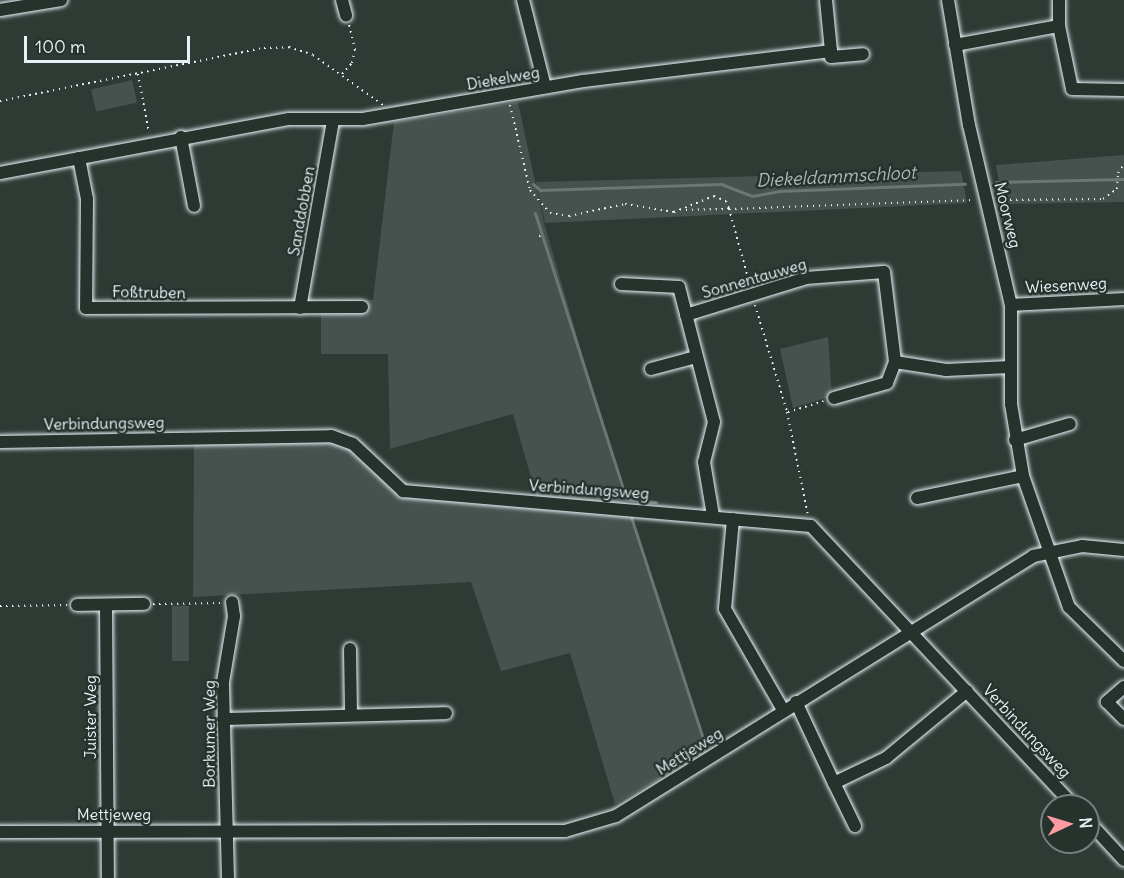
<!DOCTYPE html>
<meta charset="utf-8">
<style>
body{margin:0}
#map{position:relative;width:1124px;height:878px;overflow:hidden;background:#2e3b35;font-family:Delius,sans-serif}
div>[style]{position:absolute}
.green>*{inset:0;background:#45524e;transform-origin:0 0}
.stream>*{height:3px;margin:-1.5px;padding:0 1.5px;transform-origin:1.5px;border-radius:1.5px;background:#6b7775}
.path>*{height:2px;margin-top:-1px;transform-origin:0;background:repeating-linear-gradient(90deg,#e8f1f8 0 1.5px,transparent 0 6px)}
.roads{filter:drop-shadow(0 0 2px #e8f1f8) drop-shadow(0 0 2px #e8f1f8)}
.street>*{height:12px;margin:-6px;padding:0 6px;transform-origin:6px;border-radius:6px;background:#26332d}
span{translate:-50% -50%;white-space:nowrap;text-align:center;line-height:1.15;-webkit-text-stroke:5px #26332d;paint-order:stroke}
.street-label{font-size:16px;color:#e8f1f8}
.water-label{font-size:18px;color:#b0babd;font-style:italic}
.north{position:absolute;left:1040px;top:794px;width:60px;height:60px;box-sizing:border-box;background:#26332d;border:2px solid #747f7e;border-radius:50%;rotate:86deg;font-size:16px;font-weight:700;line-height:24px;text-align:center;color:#e8f1f8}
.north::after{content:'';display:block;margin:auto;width:21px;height:27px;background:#ff9aa2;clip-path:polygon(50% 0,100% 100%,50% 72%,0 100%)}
.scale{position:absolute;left:24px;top:36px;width:166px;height:27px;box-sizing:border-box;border:3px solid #e8f1f8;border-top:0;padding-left:8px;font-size:18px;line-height:21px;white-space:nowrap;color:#e8f1f8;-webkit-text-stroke:4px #26332d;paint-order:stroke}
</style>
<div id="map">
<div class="green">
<i style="left:132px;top:80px;width:23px;height:42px;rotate:77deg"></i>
<i style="clip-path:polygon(518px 102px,544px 223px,627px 509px,707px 752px,615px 804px,570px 653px,501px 671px,471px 582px,193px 597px,194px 440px,331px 436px,353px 444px,403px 491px,538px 502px,513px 414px,390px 449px,388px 354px,321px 354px,321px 301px,373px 300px,394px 122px)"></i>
<i style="clip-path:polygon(1124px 155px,1124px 202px,1003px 204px,996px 165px)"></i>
<i style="clip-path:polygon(961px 171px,967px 203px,545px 223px,536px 182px)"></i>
<i style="clip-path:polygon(828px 337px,832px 396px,793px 408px,780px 349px)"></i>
<i style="left:172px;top:606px;width:17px;height:55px"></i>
</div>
<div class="stream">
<i style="left:996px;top:182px;width:128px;rotate:-1.3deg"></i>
<i style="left:533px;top:184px;width:9px;rotate:41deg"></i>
<i style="left:540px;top:190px;width:181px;rotate:-1.9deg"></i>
<i style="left:721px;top:184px;width:33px;rotate:21deg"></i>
<i style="left:752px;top:196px;width:27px;rotate:-10deg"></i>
<i style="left:779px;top:191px;width:186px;rotate:-2.2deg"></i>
<i style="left:535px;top:213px;width:300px;rotate:72.3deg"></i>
<i style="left:626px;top:499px;width:30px;rotate:6deg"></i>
<i style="left:631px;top:517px;width:232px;rotate:72deg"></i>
</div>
<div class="path">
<i style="left:138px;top:74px;width:60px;rotate:79.4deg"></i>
<i style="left:342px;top:74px;width:15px;rotate:-48deg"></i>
<i style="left:352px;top:63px;width:13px;rotate:-77deg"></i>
<i style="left:355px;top:50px;width:26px;rotate:-103deg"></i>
<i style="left:0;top:101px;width:269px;rotate:-11.4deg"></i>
<i style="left:264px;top:48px;width:25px;rotate:-2deg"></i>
<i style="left:289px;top:47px;width:25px;rotate:18deg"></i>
<i style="left:313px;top:55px;width:86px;rotate:35.5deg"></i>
<i style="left:510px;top:105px;width:87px;rotate:76.8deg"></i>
<i style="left:530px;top:190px;width:30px;rotate:49deg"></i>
<i style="left:550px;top:213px;width:19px;rotate:9deg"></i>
<i style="left:569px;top:216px;width:57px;rotate:-12.1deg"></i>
<i style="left:625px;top:204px;width:50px;rotate:9.3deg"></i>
<i style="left:674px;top:212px;width:43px;rotate:-21.8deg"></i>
<i style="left:714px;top:196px;width:13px;rotate:23deg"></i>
<i style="left:726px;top:201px;width:9px;rotate:69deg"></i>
<i style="left:729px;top:209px;width:46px;rotate:178.8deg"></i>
<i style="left:998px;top:200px;width:105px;rotate:-0.5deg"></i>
<i style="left:1103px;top:199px;width:17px;rotate:-36deg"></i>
<i style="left:1117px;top:189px;width:16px;rotate:-86deg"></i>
<i style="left:1118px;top:173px;width:11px;rotate:-56deg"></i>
<i style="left:539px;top:236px;width:6px;rotate:-9deg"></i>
<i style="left:750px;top:285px;width:79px;rotate:-105.4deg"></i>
<i style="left:729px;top:209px;width:245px;rotate:-2.1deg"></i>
<i style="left:755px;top:305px;width:112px;rotate:73.3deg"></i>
<i style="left:787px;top:412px;width:105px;rotate:78.5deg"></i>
<i style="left:788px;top:412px;width:37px;rotate:-17deg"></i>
<i style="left:153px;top:604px;width:67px;rotate:-0.9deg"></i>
<i style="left:0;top:606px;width:68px;rotate:-0.8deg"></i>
</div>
<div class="roads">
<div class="street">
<i style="left:342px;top:0;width:16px;rotate:75deg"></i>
<i style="left:523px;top:0;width:90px;rotate:75.8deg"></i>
<i style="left:948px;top:0;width:127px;rotate:80.5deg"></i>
<i style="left:969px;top:125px;width:185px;rotate:76.9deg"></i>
<i style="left:1011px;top:305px;width:99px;rotate:90deg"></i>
<i style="left:1011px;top:404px;width:73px;rotate:80.5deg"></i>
<i style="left:1023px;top:476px;width:139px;rotate:70.7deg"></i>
<i style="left:1069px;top:607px;width:77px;rotate:44.5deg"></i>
<i style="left:0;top:10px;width:62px;rotate:-9.3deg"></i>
<i style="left:1059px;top:26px;width:64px;rotate:78.3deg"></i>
<i style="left:1072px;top:89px;width:52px;rotate:1.1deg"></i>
<i style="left:955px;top:45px;width:106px;rotate:-10.4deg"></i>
<i style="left:1059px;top:26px;width:26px;rotate:-90deg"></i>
<i style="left:831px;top:51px;width:6px;rotate:90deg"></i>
<i style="left:831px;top:57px;width:32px;rotate:-5deg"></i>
<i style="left:181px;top:137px;width:70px;rotate:79.3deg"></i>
<i style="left:79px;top:158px;width:42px;rotate:79deg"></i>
<i style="left:87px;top:199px;width:109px;rotate:90.5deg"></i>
<i style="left:86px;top:308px;width:276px;rotate:-0.2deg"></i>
<i style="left:0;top:173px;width:294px;rotate:-10.6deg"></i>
<i style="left:289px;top:119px;width:74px"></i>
<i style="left:363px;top:119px;width:223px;rotate:-9.8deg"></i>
<i style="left:583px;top:81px;width:250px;rotate:-6.9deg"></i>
<i style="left:831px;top:51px;width:51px;rotate:-95.6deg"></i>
<i style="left:621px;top:284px;width:58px;rotate:3deg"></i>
<i style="left:679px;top:287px;width:139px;rotate:75.5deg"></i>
<i style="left:714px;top:422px;width:41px;rotate:104deg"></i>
<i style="left:704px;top:462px;width:55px;rotate:80.5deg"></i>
<i style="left:1011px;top:305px;width:113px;rotate:-3deg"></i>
<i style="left:300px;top:308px;width:191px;rotate:-80deg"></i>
<i style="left:686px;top:315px;width:126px;rotate:-17.1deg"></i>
<i style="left:806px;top:278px;width:78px;rotate:-4.4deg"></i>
<i style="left:884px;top:272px;width:91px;rotate:83deg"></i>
<i style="left:895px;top:362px;width:22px;rotate:111deg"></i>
<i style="left:887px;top:383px;width:55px;rotate:164.2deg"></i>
<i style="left:895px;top:362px;width:52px;rotate:8.9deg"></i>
<i style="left:946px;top:370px;width:64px;rotate:-2.7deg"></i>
<i style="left:651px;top:369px;width:47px;rotate:-14.9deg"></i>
<i style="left:1015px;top:440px;width:57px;rotate:-16.2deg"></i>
<i style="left:0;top:442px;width:331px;rotate:-1deg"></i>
<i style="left:331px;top:436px;width:23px;rotate:20deg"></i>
<i style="left:353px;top:444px;width:69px;rotate:43.2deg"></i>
<i style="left:403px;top:491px;width:409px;rotate:4.9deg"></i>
<i style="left:811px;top:526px;width:384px;rotate:46.8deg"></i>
<i style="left:917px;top:498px;width:108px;rotate:-11.7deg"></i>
<i style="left:733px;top:519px;width:90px;rotate:95.1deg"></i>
<i style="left:725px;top:609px;width:116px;rotate:60.1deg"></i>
<i style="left:77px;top:605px;width:67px;rotate:-0.9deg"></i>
<i style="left:106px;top:605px;width:273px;rotate:89.6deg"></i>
<i style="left:350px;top:649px;width:64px;rotate:89.1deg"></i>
<i style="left:1124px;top:687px;width:23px;rotate:139deg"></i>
<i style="left:1107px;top:702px;width:24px;rotate:45deg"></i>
<i style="left:796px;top:702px;width:89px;rotate:64.9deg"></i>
<i style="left:834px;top:783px;width:58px;rotate:-25.7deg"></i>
<i style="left:886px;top:758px;width:105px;rotate:-39.6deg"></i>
<i style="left:223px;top:719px;width:223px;rotate:-1.5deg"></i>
<i style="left:834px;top:783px;width:48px;rotate:64deg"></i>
<i style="left:1088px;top:821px;width:53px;rotate:47.3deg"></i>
<i style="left:0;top:832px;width:565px;rotate:-0.1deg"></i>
<i style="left:565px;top:831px;width:53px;rotate:-16.4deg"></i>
<i style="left:616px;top:816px;width:491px;rotate:-31.9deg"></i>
<i style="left:1033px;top:556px;width:50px;rotate:-11.5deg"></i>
<i style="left:1082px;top:546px;width:42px;rotate:5.4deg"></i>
<i style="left:228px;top:878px;width:196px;rotate:-91.5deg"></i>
<i style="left:223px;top:682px;width:67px;rotate:-80.5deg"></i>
<i style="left:234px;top:616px;width:14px;rotate:-98deg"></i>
</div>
</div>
<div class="street-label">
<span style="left:503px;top:78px;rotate:-10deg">Diekelweg</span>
<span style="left:301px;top:211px;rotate:-80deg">Sanddobben</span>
<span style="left:1008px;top:215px;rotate:76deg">Moorweg</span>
<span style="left:754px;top:278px;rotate:-16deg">Sonnentauweg</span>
<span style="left:1066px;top:285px;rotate:-3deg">Wiesenweg</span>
<span style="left:149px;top:292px;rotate:1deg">Foßtruben</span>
<span style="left:104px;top:423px;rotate:-1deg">Verbindungsweg</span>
<span style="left:589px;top:489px;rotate:4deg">Verbindungsweg</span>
<span style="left:90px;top:717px;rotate:-90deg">Juister Weg</span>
<span style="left:1027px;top:731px;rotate:47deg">Verbindungsweg</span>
<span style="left:209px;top:734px;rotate:-90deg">Borkumer Weg</span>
<span style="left:689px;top:751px;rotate:-32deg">Mettjeweg</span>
<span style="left:114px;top:814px">Mettjeweg</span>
</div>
<div class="water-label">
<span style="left:836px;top:177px;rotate:-3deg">Diekeldammschloot</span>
</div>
<div class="north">N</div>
<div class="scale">100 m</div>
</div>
